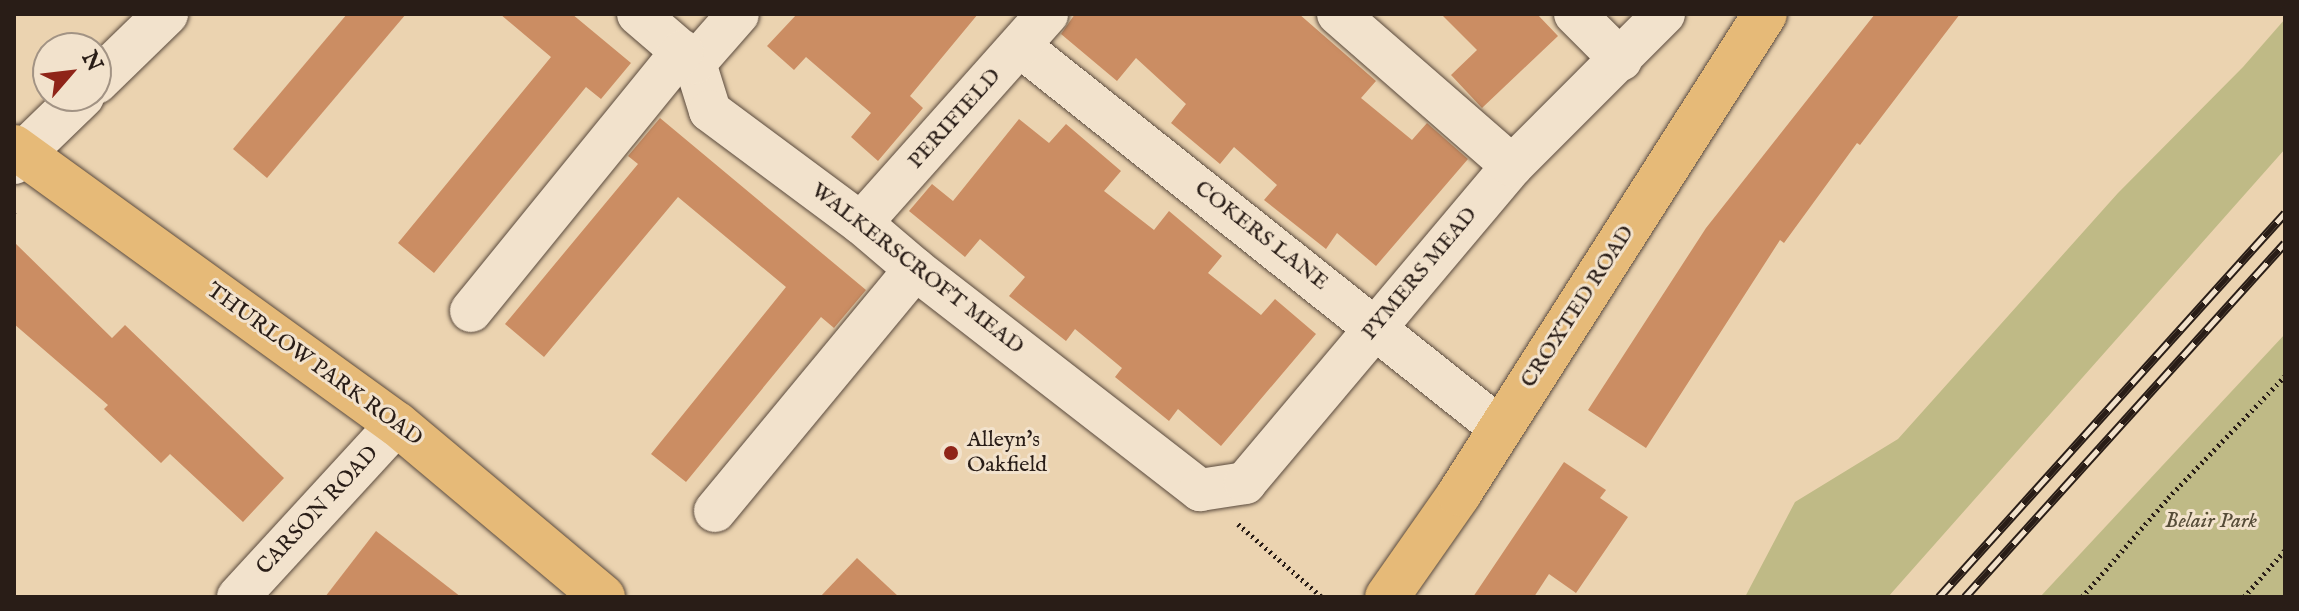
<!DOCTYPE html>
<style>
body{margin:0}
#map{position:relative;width:2299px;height:611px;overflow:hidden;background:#ebd3b0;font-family:"IM FELL English",serif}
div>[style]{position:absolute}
.green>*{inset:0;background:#bfba86}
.building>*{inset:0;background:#cb8d63}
.path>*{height:5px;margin-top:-2.5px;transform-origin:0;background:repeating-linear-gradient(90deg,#291d17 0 2px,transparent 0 6px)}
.roads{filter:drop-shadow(0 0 2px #5a4a3d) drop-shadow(0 0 2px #5a4a3d)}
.minor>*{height:42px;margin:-21px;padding:0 21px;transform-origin:21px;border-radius:21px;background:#f2e2cc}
.tertiary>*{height:44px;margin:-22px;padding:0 22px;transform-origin:22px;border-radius:22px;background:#f2e2cc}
.primary>*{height:44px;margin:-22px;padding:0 22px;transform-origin:22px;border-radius:22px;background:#e6ba78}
.trunk>*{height:44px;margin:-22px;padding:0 22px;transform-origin:22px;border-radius:22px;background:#e6ba78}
.rail>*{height:9px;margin-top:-4.5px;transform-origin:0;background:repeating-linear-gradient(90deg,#f2e2cc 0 18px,#291d17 0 36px);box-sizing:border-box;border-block:2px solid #291d17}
.dots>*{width:22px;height:22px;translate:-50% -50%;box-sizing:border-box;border:4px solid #f2e2cc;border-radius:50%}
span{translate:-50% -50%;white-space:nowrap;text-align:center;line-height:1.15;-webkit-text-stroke:6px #f2e2cc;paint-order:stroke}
.street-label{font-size:22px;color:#291d17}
.poi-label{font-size:22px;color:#291d17}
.left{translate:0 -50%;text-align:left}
.park-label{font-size:22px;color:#564c38;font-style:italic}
.frame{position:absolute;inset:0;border:16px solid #291d17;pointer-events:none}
.north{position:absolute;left:32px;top:32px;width:80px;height:80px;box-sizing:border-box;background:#f2e2cc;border:2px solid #a29384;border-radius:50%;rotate:62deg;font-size:22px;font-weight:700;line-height:32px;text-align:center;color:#291d17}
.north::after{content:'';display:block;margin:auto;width:28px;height:36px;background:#8f2418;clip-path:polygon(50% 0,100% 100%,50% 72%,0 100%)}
</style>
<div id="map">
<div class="green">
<i style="clip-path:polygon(2285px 19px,2285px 149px,1888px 597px,1745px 597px,1795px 502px,1898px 439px,2118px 193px,2243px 67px)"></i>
<i style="clip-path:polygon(2285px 334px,2285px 597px,2040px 597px)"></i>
</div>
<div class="building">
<i style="clip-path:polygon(347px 14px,406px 14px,267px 178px,233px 149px)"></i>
<i style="clip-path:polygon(500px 14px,572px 14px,631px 63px,601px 99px,586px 87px,434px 273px,398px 243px,551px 57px)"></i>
<i style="clip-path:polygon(797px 14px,978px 14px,910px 96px,923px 108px,878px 161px,851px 137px,871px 113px,806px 57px,794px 70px,767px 46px)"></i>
<i style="clip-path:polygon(1075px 14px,1299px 14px,1376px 81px,1361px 98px,1412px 140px,1427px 123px,1468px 159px,1376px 266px,1337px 233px,1326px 249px,1264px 200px,1277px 185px,1234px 147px,1220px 164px,1171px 123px,1186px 104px,1136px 58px,1117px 81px,1061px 34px)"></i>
<i style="clip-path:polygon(1441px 14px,1537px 14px,1558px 36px,1482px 108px,1451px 75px,1477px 50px)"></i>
<i style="clip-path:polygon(1875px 14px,1960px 14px,1860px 145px,1857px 143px,1784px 243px,1780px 240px,1646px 448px,1588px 410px,1706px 228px)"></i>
<i style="clip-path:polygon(660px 118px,866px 290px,834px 328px,821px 317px,686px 482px,651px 454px,786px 287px,678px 197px,544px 357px,505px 324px,638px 164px,628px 156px)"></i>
<i style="clip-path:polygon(1019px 119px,1049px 143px,1066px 124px,1121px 171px,1104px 191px,1154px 230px,1169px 211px,1222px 256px,1208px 273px,1261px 315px,1275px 299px,1316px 334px,1221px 446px,1178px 409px,1169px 421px,1115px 377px,1122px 368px,1075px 329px,1066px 341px,1009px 296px,1025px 277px,980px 239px,965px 257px,909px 211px,932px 184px,953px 201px)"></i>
<i style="clip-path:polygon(14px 242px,112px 338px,125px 325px,284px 478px,243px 522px,170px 454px,161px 463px,104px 409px,108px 405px,14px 324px)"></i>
<i style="clip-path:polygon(1564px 462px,1606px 490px,1600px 498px,1628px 517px,1576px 593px,1549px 574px,1534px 597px,1473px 597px)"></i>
<i style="clip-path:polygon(376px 531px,461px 597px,325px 597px)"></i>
<i style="clip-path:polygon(857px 558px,899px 597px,820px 597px)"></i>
</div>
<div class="path">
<i style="left:14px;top:214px;width:1px;rotate:45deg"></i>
<i style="left:1238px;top:524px;width:111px;rotate:41deg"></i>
<i style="left:2082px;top:597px;width:131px;rotate:-49deg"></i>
<i style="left:2168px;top:498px;width:169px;rotate:-46.2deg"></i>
<i style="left:2244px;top:597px;width:62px;rotate:-48.9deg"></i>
</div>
<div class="roads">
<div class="minor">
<i style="left:638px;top:14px;width:75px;rotate:40.7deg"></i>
<i style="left:695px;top:63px;width:50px;rotate:72.6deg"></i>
<i style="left:710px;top:111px;width:188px;rotate:36.6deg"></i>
<i style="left:861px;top:223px;width:71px;rotate:40.4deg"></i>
<i style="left:915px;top:269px;width:361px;rotate:37.8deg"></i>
<i style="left:1200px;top:490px;width:46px;rotate:-8.8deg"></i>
<i style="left:1245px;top:483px;width:414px;rotate:-49.9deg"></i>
<i style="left:1512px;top:166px;width:215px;rotate:-45deg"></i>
<i style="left:1338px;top:14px;width:231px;rotate:41.1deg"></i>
<i style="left:1575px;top:14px;width:65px;rotate:45deg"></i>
<i style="left:1021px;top:47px;width:612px;rotate:38.5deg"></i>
<i style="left:695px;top:63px;width:65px;rotate:-48.7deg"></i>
<i style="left:861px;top:223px;width:280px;rotate:-48.3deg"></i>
<i style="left:471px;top:311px;width:335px;rotate:-50.9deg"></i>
<i style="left:715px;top:511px;width:314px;rotate:-50.4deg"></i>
<i style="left:238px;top:597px;width:235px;rotate:-47.4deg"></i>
</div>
<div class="tertiary">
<i style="left:96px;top:82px;width:98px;rotate:-44.2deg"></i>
<i style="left:14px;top:162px;width:95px;rotate:-44.1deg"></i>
</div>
<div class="primary">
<i style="left:1387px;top:597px;width:126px;rotate:-55deg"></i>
<i style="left:1459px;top:494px;width:569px;rotate:-57.48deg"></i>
</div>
<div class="trunk">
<i style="left:14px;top:147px;width:473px;rotate:35.9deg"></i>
<i style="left:397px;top:424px;width:269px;rotate:40deg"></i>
</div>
</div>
<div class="rail">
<i style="left:1939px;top:597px;width:517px;rotate:-47.98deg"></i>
<i style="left:1965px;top:597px;width:477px;rotate:-47.9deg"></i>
</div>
<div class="dots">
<i style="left:951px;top:453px;background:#8f2418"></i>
</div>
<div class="street-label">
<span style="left:955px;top:119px;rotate:-48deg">PERIFIELD</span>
<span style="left:1261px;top:236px;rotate:38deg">COKERS LANE</span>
<span style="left:917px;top:269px;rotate:38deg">WALKERSCROFT MEAD</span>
<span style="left:1420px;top:274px;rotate:-50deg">PYMERS MEAD</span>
<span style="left:1578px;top:307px;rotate:-57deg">CROXTED ROAD</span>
<span style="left:314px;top:365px;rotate:36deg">THURLOW PARK ROAD</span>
<span style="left:318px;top:511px;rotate:-47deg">CARSON ROAD</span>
</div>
<div class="poi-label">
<span class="left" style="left:967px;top:453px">Alleyn's<br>Oakfield</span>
</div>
<div class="park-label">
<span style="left:2211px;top:522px">Belair Park</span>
</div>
<div class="frame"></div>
<div class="north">N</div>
</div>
